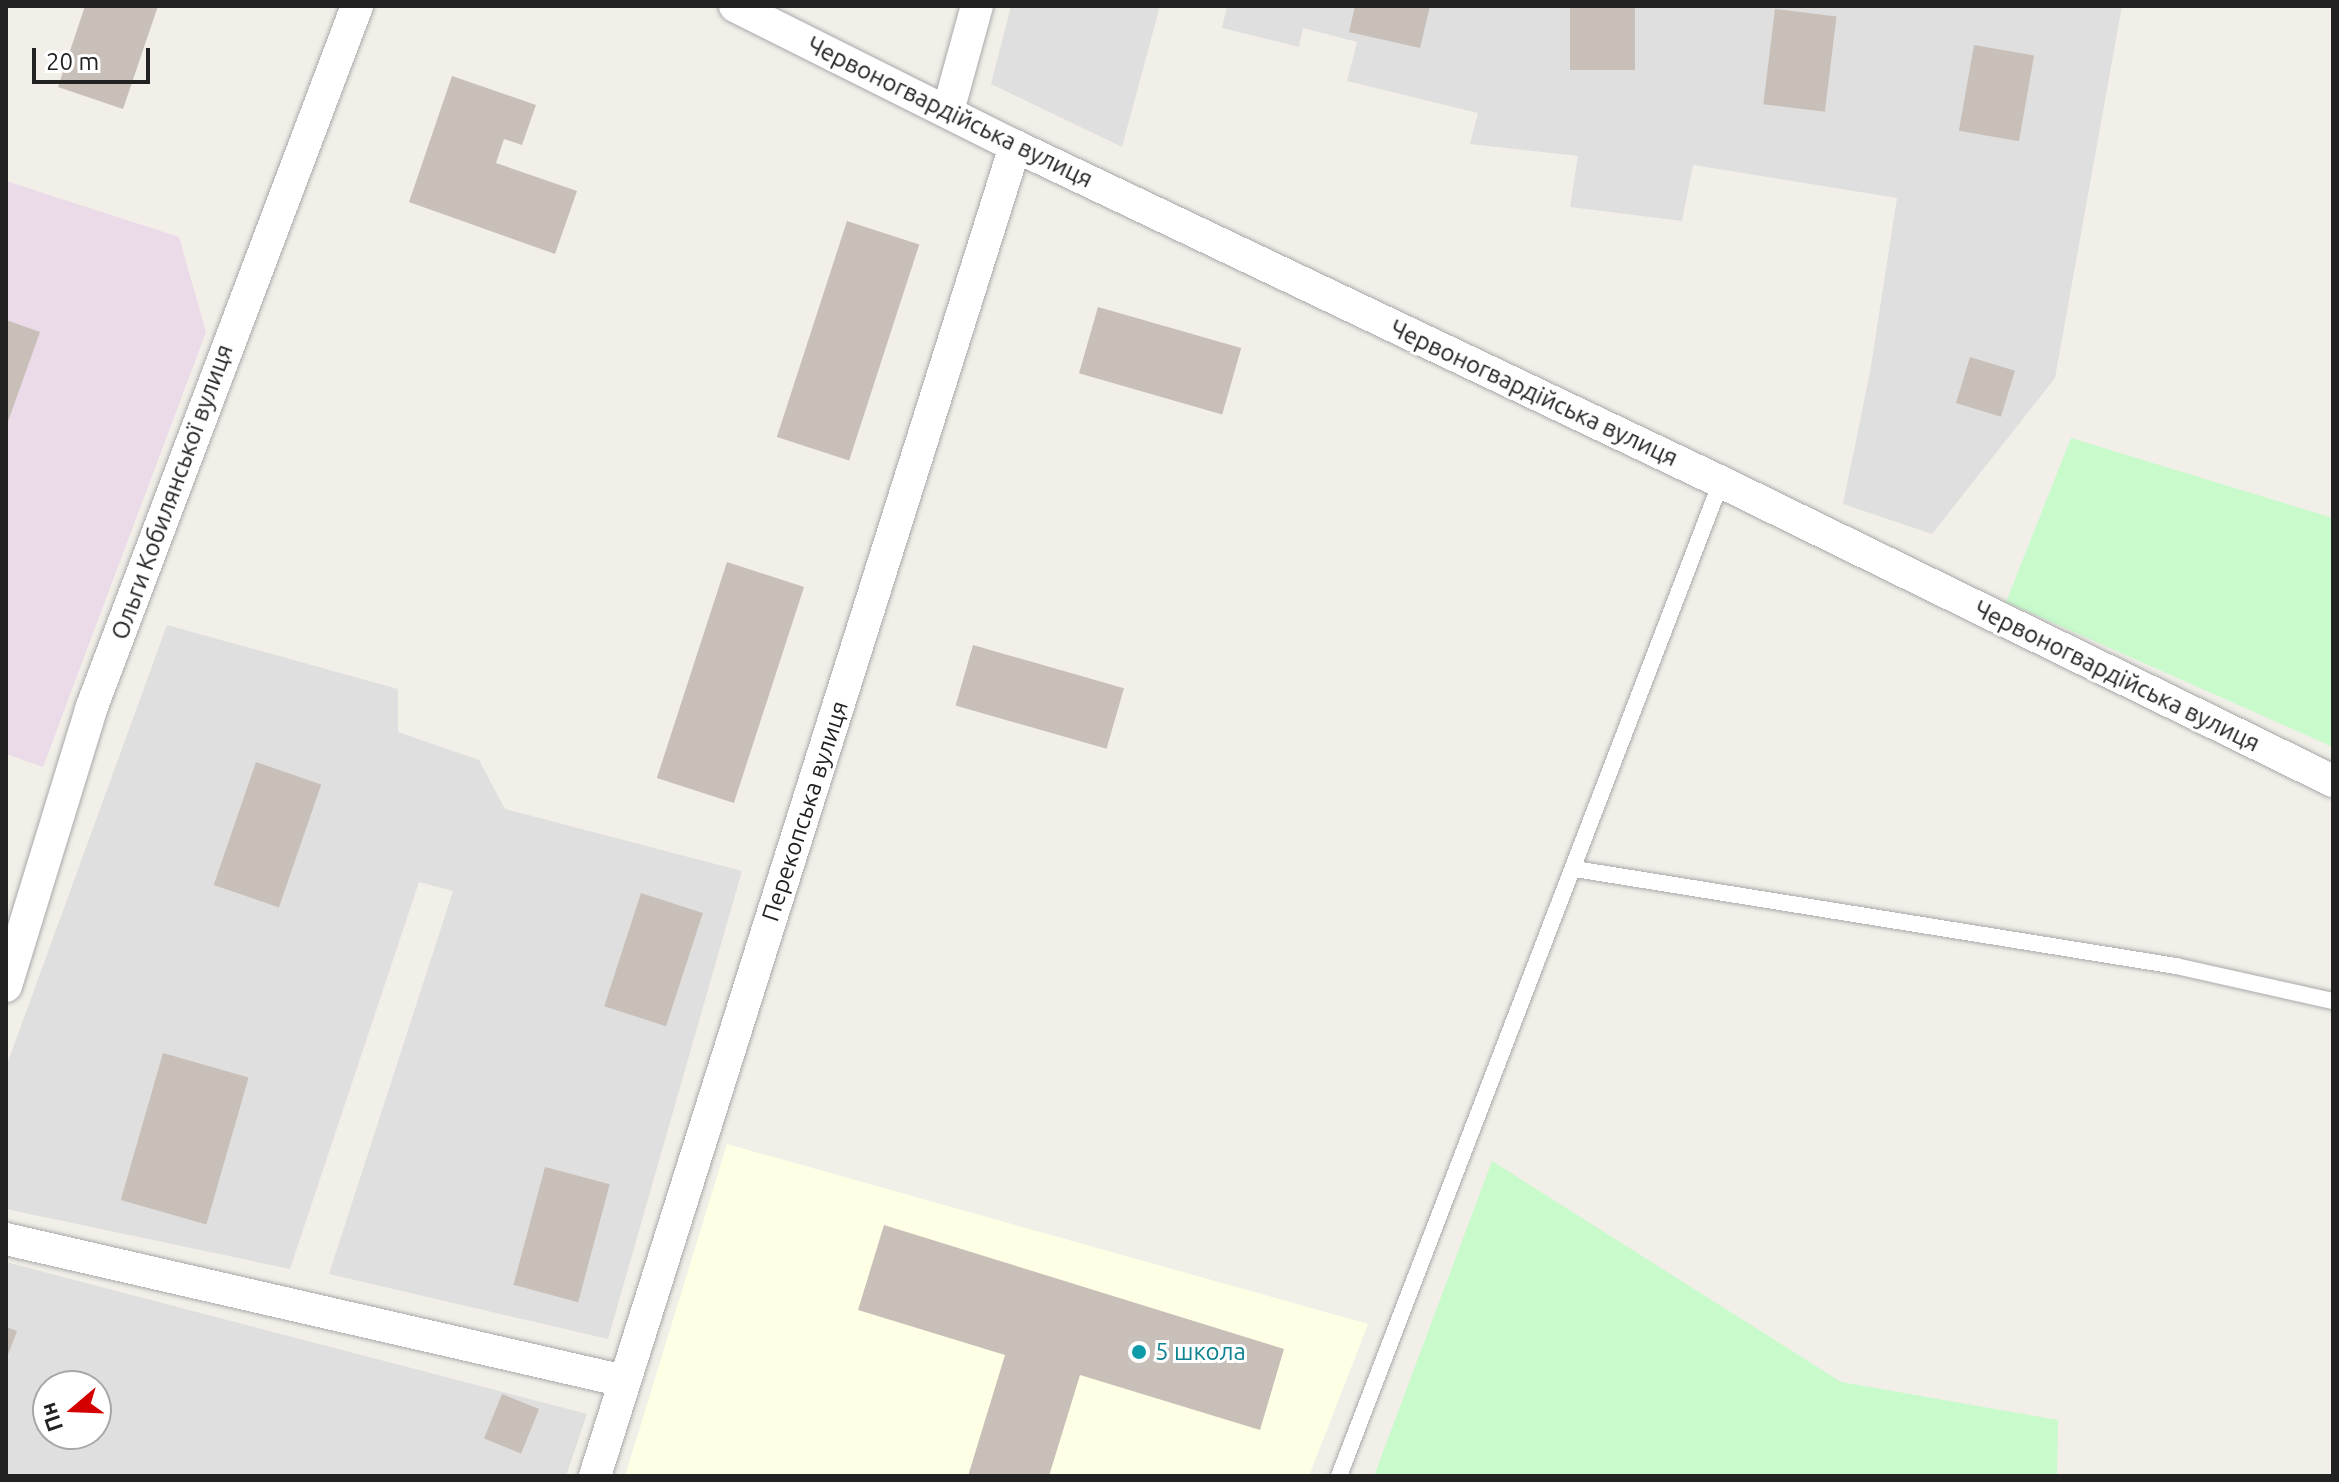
<!DOCTYPE html>
<meta charset="utf-8">
<style>
body{margin:0}
#map{position:relative;width:2339px;height:1482px;overflow:hidden;background:#f2efe9;font-family:Ubuntu,sans-serif}
div>[style]{position:absolute}
.residential>*{inset:0;background:#e0dfdf}
.industrial>*{inset:0;background:#ebdbe8}
.education>*{inset:0;background:#ffffe5}
.park>*{inset:0;background:#c8facc}
.building>*{inset:0;background:#c7bfb8;transform-origin:0 0}
.roads{filter:drop-shadow(0 0 2px #a9a9a9) drop-shadow(0 0 2px #a9a9a9)}
.service>*{height:16px;margin:-8px;padding:0 8px;transform-origin:8px;border-radius:8px;background:#fff}
.minor>*{height:32px;margin:-16px;padding:0 16px;transform-origin:16px;border-radius:16px;background:#fff}
.dots>*{width:22px;height:22px;translate:-50% -50%;box-sizing:border-box;border:4px solid #fff;border-radius:50%}
span{translate:-50% -50%;white-space:nowrap;text-align:center;line-height:1.15;-webkit-text-stroke:6px #fff;paint-order:stroke}
.street-label{font-size:24px;color:#222}
.culture-label{font-size:24px;color:#0d838f}
.left{translate:0 -50%;text-align:left}
.frame{position:absolute;inset:0;border:8px solid #222;pointer-events:none}
.north{position:absolute;left:32px;top:1370px;width:80px;height:80px;box-sizing:border-box;background:#fff;border:2px solid #a7a7a7;border-radius:50%;rotate:251deg;font-size:22px;font-weight:700;line-height:32px;text-align:center;color:#222}
.north::after{content:'';display:block;margin:auto;width:28px;height:36px;background:#d40000;clip-path:polygon(50% 0,100% 100%,50% 72%,0 100%)}
.scale{position:absolute;left:32px;top:48px;width:118px;height:36px;box-sizing:border-box;border:4px solid #222;border-top:0;padding-left:10px;font-size:24px;line-height:28px;white-space:nowrap;color:#222;-webkit-text-stroke:6px #fff;paint-order:stroke}
</style>
<div id="map">
<div class="residential">
<i style="clip-path:polygon(1011px 6px,1160px 6px,1122px 147px,991px 84px)"></i>
<i style="clip-path:polygon(1227px 6px,2122px 6px,2055px 378px,1932px 534px,1843px 504px,1870px 372px,1897px 198px,1693px 165px,1682px 221px,1570px 207px,1578px 156px,1470px 144px,1478px 113px,1347px 81px,1357px 42px,1303px 28px,1299px 47px,1222px 28px)"></i>
<i style="clip-path:polygon(167px 625px,398px 689px,398px 732px,479px 760px,505px 809px,742px 871px,608px 1339px,329px 1274px,453px 891px,419px 882px,290px 1269px,6px 1209px,6px 1067px)"></i>
<i style="clip-path:polygon(evenodd,6px 1262px,587px 1414px,566px 1476px,6px 1476px,6px 1262px,48px 1386px,96px 1386px,96px 1434px,48px 1434px,48px 1386px)"></i>
</div>
<div class="industrial">
<i style="clip-path:polygon(6px 181px,179px 237px,206px 332px,43px 767px,6px 754px)"></i>
</div>
<div class="education">
<i style="clip-path:polygon(727px 1144px,1368px 1324px,1309px 1476px,625px 1476px)"></i>
</div>
<div class="park">
<i style="clip-path:polygon(2071px 438px,2333px 518px,2333px 747px,2006px 602px)"></i>
<i style="clip-path:polygon(1492px 1161px,1841px 1382px,2058px 1420px,2057px 1476px,1374px 1476px)"></i>
</div>
<div class="building">
<i style="clip-path:polygon(85px 6px,158px 6px,123px 109px,58px 87px)"></i>
<i style="clip-path:polygon(1355px 6px,1430px 6px,1420px 48px,1349px 32px)"></i>
<i style="left:1570px;top:6px;width:65px;height:64px"></i>
<i style="left:1775px;top:9px;width:62px;height:96px;rotate:7deg"></i>
<i style="left:1974px;top:45px;width:61px;height:87px;rotate:10deg"></i>
<i style="clip-path:polygon(452px 76px,536px 105px,522px 145px,504px 139px,496px 163px,577px 191px,555px 254px,409px 202px)"></i>
<i style="left:847px;top:221px;width:76px;height:227px;rotate:18deg"></i>
<i style="left:1098px;top:307px;width:149px;height:69px;rotate:16deg"></i>
<i style="clip-path:polygon(6px 320px,40px 332px,6px 427px)"></i>
<i style="left:1970px;top:357px;width:47px;height:48px;rotate:17deg"></i>
<i style="left:727px;top:562px;width:81px;height:227px;rotate:18deg"></i>
<i style="left:973px;top:645px;width:157px;height:63px;rotate:16deg"></i>
<i style="left:256px;top:762px;width:69px;height:130px;rotate:19deg"></i>
<i style="left:641px;top:893px;width:65px;height:119px;rotate:18deg"></i>
<i style="left:163px;top:1053px;width:89px;height:153px;rotate:16deg"></i>
<i style="left:545px;top:1167px;width:67px;height:122px;rotate:15deg"></i>
<i style="clip-path:polygon(884px 1225px,1284px 1349px,1260px 1430px,1080px 1375px,1049px 1476px,968px 1476px,1005px 1355px,858px 1310px)"></i>
<i style="clip-path:polygon(6px 1327px,17px 1331px,6px 1360px)"></i>
<i style="left:502px;top:1394px;width:40px;height:48px;rotate:22deg"></i>
</div>
<div class="roads">
<div class="service">
<i style="left:1575px;top:869px;width:609px;rotate:9.17deg"></i>
<i style="left:2176px;top:966px;width:161px;rotate:12.6deg"></i>
<i style="left:1339px;top:1476px;width:1065px;rotate:-68.98deg"></i>
</div>
<div class="minor">
<i style="left:735px;top:6px;width:313px;rotate:26.6deg"></i>
<i style="left:1015px;top:146px;width:782px;rotate:25.45deg"></i>
<i style="left:1721px;top:482px;width:681px;rotate:26.04deg"></i>
<i style="left:948px;top:111px;width:109px;rotate:-74.6deg"></i>
<i style="left:6px;top:986px;width:290px;rotate:-72.9deg"></i>
<i style="left:91px;top:709px;width:752px;rotate:-69.27deg"></i>
<i style="left:6px;top:1239px;width:634px;rotate:12.94deg"></i>
<i style="left:595px;top:1476px;width:1395px;rotate:-72.47deg"></i>
</div>
</div>
<div class="dots">
<i style="left:1139px;top:1352px;background:#0f9aa8"></i>
</div>
<div class="street-label">
<span style="left:950px;top:112px;rotate:26deg">Червоногвардійська вулиця</span>
<span style="left:1534px;top:393px;rotate:25deg">Червоногвардійська вулиця</span>
<span style="left:172px;top:492px;rotate:-70deg">Ольги Кобилянської вулиця</span>
<span style="left:2117px;top:676px;rotate:26deg">Червоногвардійська вулиця</span>
<span style="left:805px;top:811px;rotate:-72deg">Перекопська вулиця</span>
</div>
<div class="culture-label">
<span class="left" style="left:1155px;top:1352px">5 школа</span>
</div>
<div class="frame"></div>
<div class="north">Пн</div>
<div class="scale">20 m</div>
</div>
